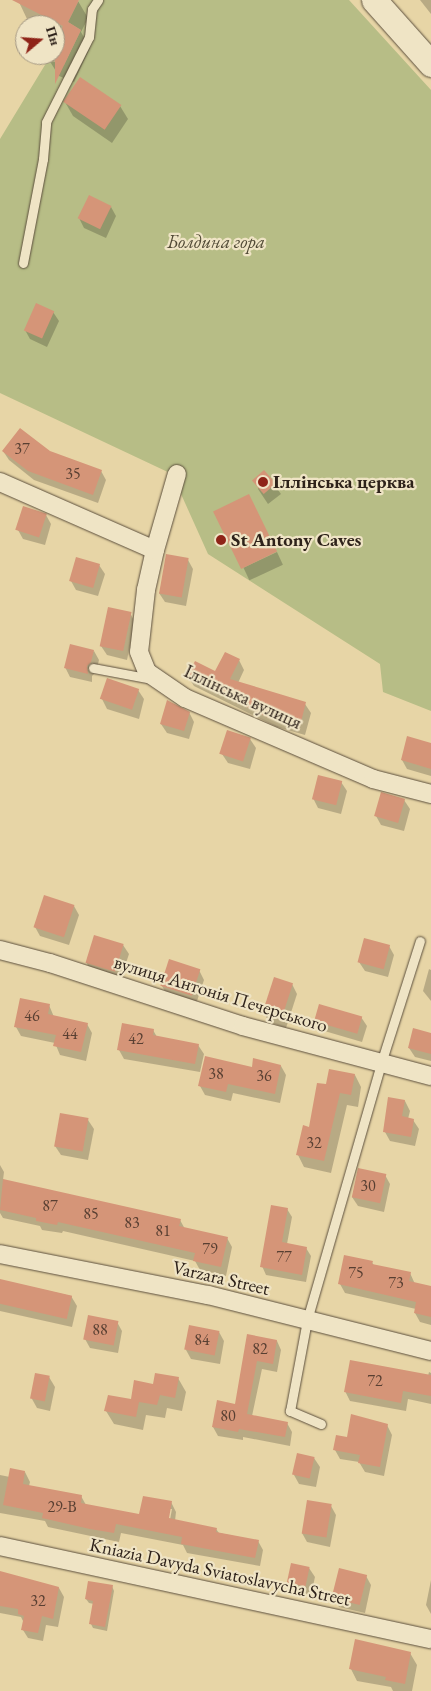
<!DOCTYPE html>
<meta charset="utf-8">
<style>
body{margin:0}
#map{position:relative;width:431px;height:1691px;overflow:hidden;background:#e7d5a6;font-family:"EB Garamond",serif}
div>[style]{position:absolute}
.green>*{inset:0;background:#b7bd86}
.shadow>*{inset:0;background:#0003;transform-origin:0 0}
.building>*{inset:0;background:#d59578;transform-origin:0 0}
.roads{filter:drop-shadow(0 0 1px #5c4f3d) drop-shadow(0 0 1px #5c4f3d)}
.lane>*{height:9px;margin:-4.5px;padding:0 4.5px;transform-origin:4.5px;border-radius:4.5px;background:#efe4c5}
.street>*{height:18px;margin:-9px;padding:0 9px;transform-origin:9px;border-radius:9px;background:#efe4c5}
.secondary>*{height:25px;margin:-12.5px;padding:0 12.5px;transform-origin:12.5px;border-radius:12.5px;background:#efe4c5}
.dots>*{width:14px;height:14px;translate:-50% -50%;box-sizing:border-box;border:2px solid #efe4c5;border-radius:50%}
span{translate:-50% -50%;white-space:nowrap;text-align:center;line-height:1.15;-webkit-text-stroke:4.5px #efe4c5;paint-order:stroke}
.number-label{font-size:16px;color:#583f32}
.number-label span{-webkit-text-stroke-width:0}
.park-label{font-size:19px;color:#504935;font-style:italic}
.poi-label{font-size:19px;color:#2e221a;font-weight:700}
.left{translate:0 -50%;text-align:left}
.street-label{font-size:19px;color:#2e221a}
.north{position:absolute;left:15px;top:15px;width:50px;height:50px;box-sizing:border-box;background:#efe4c5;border:1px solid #a29681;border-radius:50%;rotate:72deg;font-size:14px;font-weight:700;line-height:20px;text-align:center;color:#2e221a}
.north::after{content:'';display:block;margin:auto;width:18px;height:22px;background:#8f2418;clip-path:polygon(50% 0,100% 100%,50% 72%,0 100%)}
</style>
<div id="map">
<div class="green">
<i style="clip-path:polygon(79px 0,349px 0,431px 90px,431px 711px,383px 692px,380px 664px,208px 554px,172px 474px,0 393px,0 139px,48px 60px,64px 65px,81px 30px,68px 22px)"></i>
</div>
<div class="shadow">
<i style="clip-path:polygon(18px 0,78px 1px,88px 18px,81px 32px,90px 48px,74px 82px,59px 76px,49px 60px,51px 55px,55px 55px,55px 46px,60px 35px,55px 33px,55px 25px,39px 25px,27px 19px)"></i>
<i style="clip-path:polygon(420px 0,431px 0,431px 14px)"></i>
<i style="clip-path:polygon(65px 102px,120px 106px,128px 119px,112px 143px,73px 116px)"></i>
<i style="clip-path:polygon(111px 207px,116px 216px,106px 238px,84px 228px,79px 218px)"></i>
<i style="clip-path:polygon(53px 312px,59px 321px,47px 347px,30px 339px,25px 330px)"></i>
<i style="clip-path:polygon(3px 451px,49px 452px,101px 471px,106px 480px,98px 503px,34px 480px,9px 460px)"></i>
<i style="clip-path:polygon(264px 471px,281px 494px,268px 504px,258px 489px)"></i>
<i style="clip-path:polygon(46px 515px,51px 524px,45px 545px,23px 539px,18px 530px)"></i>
<i style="left:277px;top:552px;width:14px;height:37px;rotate:65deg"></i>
<i style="clip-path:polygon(188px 560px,193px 569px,186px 606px,165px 602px,159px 593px)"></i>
<i style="clip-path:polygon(99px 565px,105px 574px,98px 596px,76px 590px,71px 581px)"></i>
<i style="clip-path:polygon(130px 613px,135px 622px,127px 660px,107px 655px,101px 646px)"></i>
<i style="clip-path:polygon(94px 651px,99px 660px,96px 672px,92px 676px,92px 682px,70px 677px,65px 667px)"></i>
<i style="clip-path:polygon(239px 660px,244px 670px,238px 683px,305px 704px,311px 713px,305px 735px,277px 727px,194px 686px,188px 677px,216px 673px)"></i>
<i style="clip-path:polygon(138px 690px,144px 699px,139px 719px,107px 709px,102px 699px)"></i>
<i style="clip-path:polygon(189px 712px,194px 722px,189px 739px,167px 733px,161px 724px)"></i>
<i style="clip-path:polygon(250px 739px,256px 748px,250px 769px,228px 763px,222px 754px)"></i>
<i style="clip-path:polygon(431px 744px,431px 776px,407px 769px,402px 760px)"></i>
<i style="clip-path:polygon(341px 782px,347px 791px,341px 814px,318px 808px,313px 798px)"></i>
<i style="clip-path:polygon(404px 800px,410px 809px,404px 831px,381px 825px,376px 816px)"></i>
<i style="clip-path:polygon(74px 906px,79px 915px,69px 945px,40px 936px,35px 927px)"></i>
<i style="clip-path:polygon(123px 945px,129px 954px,120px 981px,92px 972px,86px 962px)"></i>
<i style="clip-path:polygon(389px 946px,394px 955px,388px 977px,365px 971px,359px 962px)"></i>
<i style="clip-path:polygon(429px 969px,431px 970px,431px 1001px,423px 991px)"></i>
<i style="clip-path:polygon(199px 970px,204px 980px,196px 1004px,167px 995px,162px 986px)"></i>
<i style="clip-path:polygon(292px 984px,297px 994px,286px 1028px,269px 1022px,264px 1013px)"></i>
<i style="clip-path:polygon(49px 1005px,54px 1017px,87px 1024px,92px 1033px,86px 1061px,60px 1055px,55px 1043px,21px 1036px,16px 1027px)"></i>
<i style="clip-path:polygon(361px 1017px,367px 1026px,362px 1042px,321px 1030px,316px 1021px)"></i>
<i style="clip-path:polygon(153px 1030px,157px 1037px,198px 1045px,204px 1054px,200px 1072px,124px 1059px,119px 1050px)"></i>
<i style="clip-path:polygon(431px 1034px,431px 1061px,415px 1057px,409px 1048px)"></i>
<i style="clip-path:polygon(281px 1066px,286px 1075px,280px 1103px,233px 1093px,231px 1101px,205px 1095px,200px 1086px,252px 1068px)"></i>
<i style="clip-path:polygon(355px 1075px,361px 1087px,358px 1107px,347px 1105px,331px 1173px,304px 1167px,298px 1155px,327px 1086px)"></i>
<i style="clip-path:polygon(389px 1098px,405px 1101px,410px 1111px,408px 1119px,413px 1120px,419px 1129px,415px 1146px,390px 1141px,385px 1132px)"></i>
<i style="clip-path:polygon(88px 1120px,94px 1129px,88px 1160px,61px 1155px,55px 1146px)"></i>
<i style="clip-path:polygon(0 1165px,4px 1172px,3px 1180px,180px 1220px,185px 1229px,227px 1238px,232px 1247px,226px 1276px,200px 1270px,195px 1261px,63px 1231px,62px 1233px,42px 1230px,40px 1226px,3px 1218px,0 1213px)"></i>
<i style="clip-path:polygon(385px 1175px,390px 1184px,384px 1212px,358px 1206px,352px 1197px)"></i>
<i style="clip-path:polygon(287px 1209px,292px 1217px,287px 1244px,306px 1248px,311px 1256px,306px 1282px,266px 1275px,262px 1266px)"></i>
<i style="clip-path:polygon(372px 1262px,374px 1266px,410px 1273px,415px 1284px,431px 1287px,431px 1325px,420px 1322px,415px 1313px,416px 1309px,345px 1293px,340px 1284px)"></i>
<i style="clip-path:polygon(0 1280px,71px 1296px,77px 1306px,72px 1327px,0 1311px)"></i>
<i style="clip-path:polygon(117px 1322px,122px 1331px,118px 1353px,90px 1348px,85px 1339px)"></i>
<i style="clip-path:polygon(219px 1332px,224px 1341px,220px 1364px,191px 1359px,186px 1350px)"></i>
<i style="clip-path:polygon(248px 1336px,277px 1341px,281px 1350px,277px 1372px,262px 1369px,252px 1416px,287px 1423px,292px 1432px,290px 1446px,243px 1437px,243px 1440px,218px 1436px,213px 1427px,236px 1405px)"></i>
<i style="clip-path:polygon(429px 1372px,431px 1373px,431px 1404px,408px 1399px,406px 1411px,350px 1401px,345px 1391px,428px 1376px)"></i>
<i style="clip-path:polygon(49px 1377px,55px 1387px,50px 1411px,37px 1408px,32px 1399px)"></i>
<i style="clip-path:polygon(178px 1378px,186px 1392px,182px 1411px,167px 1408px,165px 1418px,146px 1415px,143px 1430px,114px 1424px,106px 1411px,132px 1400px,154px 1386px)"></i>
<i style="clip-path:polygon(387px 1425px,392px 1435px,384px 1476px,365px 1472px,359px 1462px,340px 1459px,335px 1450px,348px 1439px)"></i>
<i style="clip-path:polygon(314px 1458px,320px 1467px,316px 1487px,299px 1484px,294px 1475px)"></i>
<i style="clip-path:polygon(evenodd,25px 1472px,30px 1482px,29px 1486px,81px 1496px,86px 1505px,140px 1515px,171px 1502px,176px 1512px,175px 1521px,216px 1529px,219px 1533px,258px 1541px,263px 1550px,260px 1566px,187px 1553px,183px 1545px,121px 1533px,119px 1542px,48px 1527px,45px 1521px,0 1513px,0 1475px,10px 1477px,25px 1472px,169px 1509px,172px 1509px,169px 1525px,169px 1509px)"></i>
<i style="clip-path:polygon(331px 1506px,336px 1515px,330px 1547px,307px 1542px,302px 1533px)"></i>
<i style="clip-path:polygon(309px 1568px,315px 1577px,311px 1595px,294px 1592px,289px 1583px)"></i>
<i style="clip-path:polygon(0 1573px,59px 1588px,64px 1597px,58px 1627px,46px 1625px,43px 1641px,28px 1638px,23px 1630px,24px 1623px,21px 1617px,0 1613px)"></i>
<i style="clip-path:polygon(366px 1576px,371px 1585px,365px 1613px,339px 1607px,334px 1598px)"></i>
<i style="clip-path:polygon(431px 1580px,431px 1614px,426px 1605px)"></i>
<i style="clip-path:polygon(112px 1586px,114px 1591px,107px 1631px,93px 1628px,91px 1624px,94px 1604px,89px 1603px,86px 1599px)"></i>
<i style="clip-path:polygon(356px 1640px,410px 1653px,417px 1665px,412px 1691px,393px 1691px,391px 1687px,357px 1681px,351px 1669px)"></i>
</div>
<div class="building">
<i style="clip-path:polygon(12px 0,79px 0,68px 22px,81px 30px,55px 84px,55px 43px,63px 26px)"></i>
<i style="left:80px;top:77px;width:50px;height:30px;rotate:34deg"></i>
<i style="left:89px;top:195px;width:25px;height:26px;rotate:26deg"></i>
<i style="left:36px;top:303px;width:20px;height:30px;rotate:24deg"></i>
<i style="clip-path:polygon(20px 428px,50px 451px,102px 470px,93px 495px,28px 471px,2px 451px)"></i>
<i style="left:264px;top:470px;width:18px;height:16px;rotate:49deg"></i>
<i style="left:249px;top:494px;width:64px;height:40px;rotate:64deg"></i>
<i style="left:23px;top:506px;width:25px;height:25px;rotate:18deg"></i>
<i style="left:166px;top:554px;width:23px;height:40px;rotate:10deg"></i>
<i style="left:76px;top:557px;width:25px;height:25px;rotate:16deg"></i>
<i style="left:108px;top:607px;width:24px;height:40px;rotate:12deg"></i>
<i style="clip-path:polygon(70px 644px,94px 650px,91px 662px,87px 666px,88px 674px,64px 668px)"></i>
<i style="clip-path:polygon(225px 652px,240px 659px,230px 679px,306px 702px,300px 726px,271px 719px,187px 677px,195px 661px,215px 671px)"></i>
<i style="left:107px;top:678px;width:34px;height:22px;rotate:19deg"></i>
<i style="clip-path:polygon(167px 700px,190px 712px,184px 731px,160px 724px)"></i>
<i style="left:227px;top:730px;width:25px;height:25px;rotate:18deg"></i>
<i style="clip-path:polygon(407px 736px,431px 743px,431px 769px,401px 760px)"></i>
<i style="left:318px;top:775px;width:25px;height:25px;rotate:14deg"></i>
<i style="left:381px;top:792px;width:25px;height:25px;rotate:16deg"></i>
<i style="left:44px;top:895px;width:32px;height:34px;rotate:18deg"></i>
<i style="left:94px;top:935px;width:31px;height:29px;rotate:17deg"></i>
<i style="left:364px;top:938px;width:27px;height:25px;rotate:15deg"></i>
<i style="left:169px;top:959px;width:33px;height:28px;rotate:18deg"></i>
<i style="left:274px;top:977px;width:20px;height:38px;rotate:18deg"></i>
<i style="clip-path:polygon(20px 998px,50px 1004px,48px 1014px,88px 1023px,81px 1052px,53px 1046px,56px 1035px,14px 1027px)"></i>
<i style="left:319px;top:1004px;width:45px;height:18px;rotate:16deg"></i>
<i style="clip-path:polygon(122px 1023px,154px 1029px,153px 1035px,199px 1044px,195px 1064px,117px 1050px)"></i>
<i style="clip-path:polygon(413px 1028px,431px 1033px,431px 1054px,408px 1048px)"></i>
<i style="clip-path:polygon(205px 1056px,252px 1067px,253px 1058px,281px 1065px,275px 1094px,228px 1084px,226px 1092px,198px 1086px)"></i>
<i style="clip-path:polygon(329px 1069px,355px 1074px,351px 1095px,340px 1093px,324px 1161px,296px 1155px,303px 1125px,309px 1127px,317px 1083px,326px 1084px)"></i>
<i style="clip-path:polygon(388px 1097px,405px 1100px,402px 1116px,414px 1119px,411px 1137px,383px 1132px)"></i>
<i style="left:60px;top:1113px;width:29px;height:34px;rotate:10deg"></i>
<i style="left:358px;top:1168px;width:29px;height:30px;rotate:12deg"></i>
<i style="clip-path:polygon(3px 1179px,181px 1219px,179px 1226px,228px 1237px,221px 1267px,193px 1261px,195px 1253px,58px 1222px,57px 1225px,36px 1221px,36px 1218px,0 1210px)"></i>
<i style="clip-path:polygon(271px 1205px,288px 1208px,282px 1242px,307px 1247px,302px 1275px,260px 1267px)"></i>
<i style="clip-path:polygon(344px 1255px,373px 1261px,372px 1264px,411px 1272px,409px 1281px,431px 1286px,431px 1317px,414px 1313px,416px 1302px,338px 1284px)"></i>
<i style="left:0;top:1279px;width:74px;height:24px;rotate:13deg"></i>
<i style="left:88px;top:1315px;width:31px;height:25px;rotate:11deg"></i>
<i style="left:189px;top:1325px;width:31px;height:25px;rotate:11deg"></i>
<i style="clip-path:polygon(247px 1334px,277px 1340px,273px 1364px,257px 1361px,247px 1414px,288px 1422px,285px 1437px,239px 1429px,238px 1432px,212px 1427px,217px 1400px,235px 1404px)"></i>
<i style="clip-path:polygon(350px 1360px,431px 1375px,431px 1396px,403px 1391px,401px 1403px,344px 1392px)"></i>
<i style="left:35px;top:1373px;width:15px;height:26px;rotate:11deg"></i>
<i style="clip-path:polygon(155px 1373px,179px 1377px,175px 1398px,160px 1395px,157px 1405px,139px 1402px,136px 1417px,104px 1411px,108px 1395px,131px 1399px,134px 1380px,153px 1384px)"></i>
<i style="clip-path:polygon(351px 1414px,388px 1424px,380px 1467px,358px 1463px,360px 1455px,333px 1450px,336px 1435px,347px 1437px)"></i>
<i style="left:297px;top:1453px;width:18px;height:22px;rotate:13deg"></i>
<i style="clip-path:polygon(10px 1468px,25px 1471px,23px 1484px,82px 1495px,81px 1503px,139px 1514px,143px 1496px,172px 1501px,169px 1518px,217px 1528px,216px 1532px,259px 1540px,255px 1558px,181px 1544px,182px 1537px,116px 1524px,114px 1533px,90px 1529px,42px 1518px,43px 1513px,3px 1505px)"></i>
<i style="left:307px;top:1500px;width:25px;height:34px;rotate:9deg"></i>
<i style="left:291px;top:1563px;width:19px;height:20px;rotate:12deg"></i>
<i style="left:339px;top:1568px;width:29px;height:31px;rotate:14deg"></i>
<i style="clip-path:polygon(0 1571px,59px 1587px,53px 1619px,42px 1616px,38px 1633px,21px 1630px,24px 1616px,18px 1614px,18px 1609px,0 1606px)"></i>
<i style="clip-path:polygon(88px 1581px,113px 1585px,105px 1627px,89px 1624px,93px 1601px,85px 1599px)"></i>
<i style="clip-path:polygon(355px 1639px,411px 1652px,405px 1684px,385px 1680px,386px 1677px,349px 1669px)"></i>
</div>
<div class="roads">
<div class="lane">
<i style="left:23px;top:263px;width:106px;rotate:-79.1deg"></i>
<i style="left:43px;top:159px;width:37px;rotate:-85deg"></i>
<i style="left:46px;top:122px;width:95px;rotate:-63.2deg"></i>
<i style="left:89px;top:37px;width:28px;rotate:-84deg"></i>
<i style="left:92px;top:9px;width:11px;rotate:-56deg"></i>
<i style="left:93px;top:668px;width:60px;rotate:10.6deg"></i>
<i style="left:321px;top:1424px;width:34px;rotate:-157deg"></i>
<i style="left:290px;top:1411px;width:93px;rotate:-79.4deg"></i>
<i style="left:307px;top:1320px;width:267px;rotate:-73.9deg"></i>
<i style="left:381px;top:1063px;width:128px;rotate:-72.3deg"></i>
</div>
<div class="street">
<i style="left:0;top:482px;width:169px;rotate:23.7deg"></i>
<i style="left:155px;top:550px;width:41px;rotate:102.7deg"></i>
<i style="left:146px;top:590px;width:62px;rotate:96.4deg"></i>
<i style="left:139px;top:652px;width:22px;rotate:68deg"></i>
<i style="left:147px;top:672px;width:46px;rotate:34.4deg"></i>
<i style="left:185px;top:698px;width:205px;rotate:23.3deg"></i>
<i style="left:373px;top:779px;width:60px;rotate:14.5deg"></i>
<i style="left:155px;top:550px;width:79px;rotate:-73.9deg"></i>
<i style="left:0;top:950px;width:52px;rotate:14.6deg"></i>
<i style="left:50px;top:963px;width:203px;rotate:18.1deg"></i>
<i style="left:243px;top:1026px;width:195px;rotate:14.9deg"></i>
<i style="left:0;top:1254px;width:212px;rotate:11.2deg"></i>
<i style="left:208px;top:1295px;width:230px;rotate:14.1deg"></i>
<i style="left:0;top:1546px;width:441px;rotate:12.2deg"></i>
</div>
<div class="secondary">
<i style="left:374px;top:0;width:86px;rotate:48.3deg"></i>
</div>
</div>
<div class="dots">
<i style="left:263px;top:482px;background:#8f2418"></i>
<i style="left:221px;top:540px;background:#8f2418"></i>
</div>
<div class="number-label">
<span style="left:22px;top:449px">37</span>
<span style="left:73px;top:474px">35</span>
<span style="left:32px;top:1016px">46</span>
<span style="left:70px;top:1034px">44</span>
<span style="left:136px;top:1039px">42</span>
<span style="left:216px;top:1074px">38</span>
<span style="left:264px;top:1076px">36</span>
<span style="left:314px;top:1143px">32</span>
<span style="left:368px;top:1186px">30</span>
<span style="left:50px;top:1206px">87</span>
<span style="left:91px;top:1214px">85</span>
<span style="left:132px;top:1223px">83</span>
<span style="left:163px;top:1231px">81</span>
<span style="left:210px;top:1249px">79</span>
<span style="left:284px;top:1257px">77</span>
<span style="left:356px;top:1273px">75</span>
<span style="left:396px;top:1283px">73</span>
<span style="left:100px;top:1330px">88</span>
<span style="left:202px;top:1340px">84</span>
<span style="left:260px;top:1349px">82</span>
<span style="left:375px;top:1381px">72</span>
<span style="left:228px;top:1416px">80</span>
<span style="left:62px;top:1507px">29-В</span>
<span style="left:38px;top:1601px">32</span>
</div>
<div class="park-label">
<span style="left:216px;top:242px">Болдина гора</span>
</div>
<div class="poi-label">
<span class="left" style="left:273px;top:482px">Іллінська церква</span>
<span class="left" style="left:231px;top:540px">St Antony Caves</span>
</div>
<div class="street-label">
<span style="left:243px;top:697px;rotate:25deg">Іллінська вулиця</span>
<span style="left:221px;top:994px;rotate:17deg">вулиця Антонія Печерського</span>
<span style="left:221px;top:1278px;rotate:13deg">Varzara Street</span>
<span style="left:220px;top:1572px;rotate:12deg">Kniazia Davyda Sviatoslavycha Street</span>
</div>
<div class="north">Пн</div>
</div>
